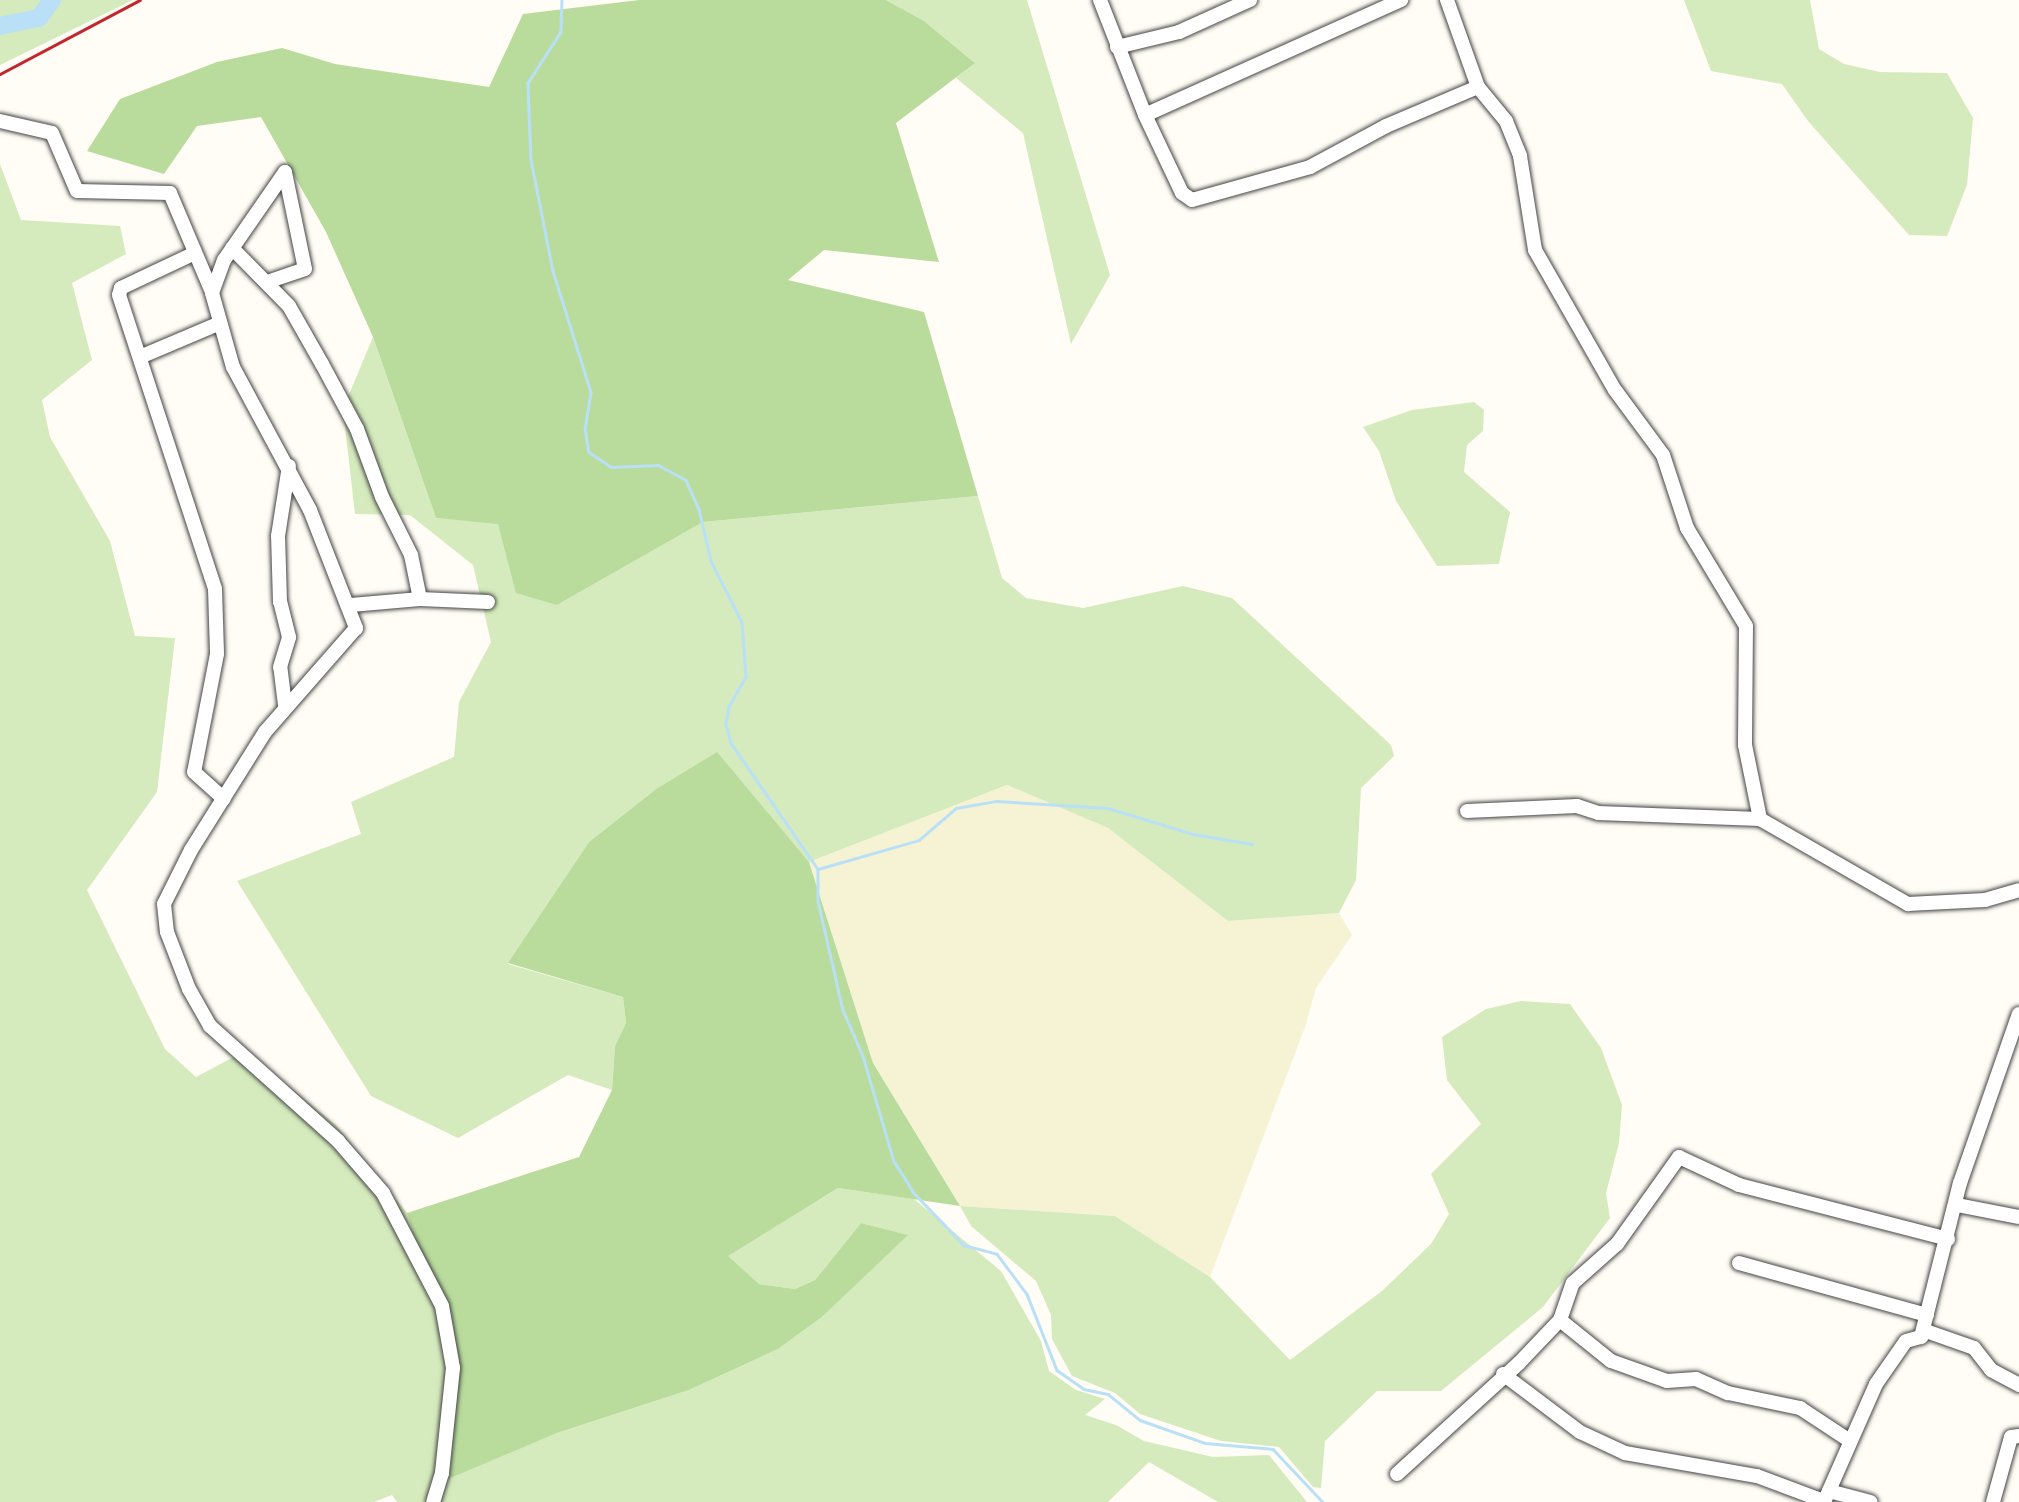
<!DOCTYPE html>
<style>
body{margin:0}
#map{position:relative;width:2019px;height:1502px;overflow:hidden;background:#fffdf5;font-family:"Source Serif 4",serif}
div>[style]{position:absolute}
.farmland>*{inset:0;background:#f6f3d4}
.green>*{inset:0;background:#d5ebbd}
.forest>*{inset:0;background:#b9dc9c}
.stream>*{height:2.5px;margin:-1.25px;padding:0 1.25px;transform-origin:1.25px;border-radius:1.25px;background:#b9e0f7}
.river>*{height:18px;margin:-9px;padding:0 9px;transform-origin:9px;border-radius:9px;background:#b9e0f7}
.roads{filter:drop-shadow(0 0 2px #444) drop-shadow(0 0 2px #444)}
.minor>*{height:14px;margin:-7px;padding:0 7px;transform-origin:7px;border-radius:7px;background:#fff}
.rail>*{height:2.5px;margin:-1.25px;padding:0 1.25px;transform-origin:1.25px;border-radius:1.25px;background:#c4262e}
span{translate:-50% -50%;white-space:nowrap;text-align:center;line-height:1.15;-webkit-text-stroke:10px #fff;paint-order:stroke}
</style>
<div id="map">
<div class="farmland">
<i style="clip-path:polygon(1007px 785px,1108px 828px,1228px 921px,1339px 913px,1352px 935px,1316px 988px,1305px 1027px,1210px 1277px,1115px 1216px,960px 1206px,873px 1063px,809px 862px)"></i>
</div>
<div class="green">
<i style="clip-path:polygon(0 0,133px 0,0 65px)"></i>
<i style="clip-path:polygon(886px 0,1027px 0,1110px 275px,1071px 344px,1023px 133px,956px 78px,974px 62px,924px 21px)"></i>
<i style="clip-path:polygon(1684px 0,1810px 0,1819px 49px,1844px 64px,1880px 72px,1947px 73px,1973px 118px,1967px 185px,1947px 236px,1909px 235px,1808px 121px,1782px 84px,1711px 71px)"></i>
<i style="clip-path:polygon(0 164px,21px 220px,120px 226px,126px 254px,72px 283px,92px 360px,42px 400px,50px 437px,110px 541px,135px 636px,175px 638px,157px 792px,87px 890px,165px 1049px,196px 1077px,245px 1051px,336px 1125px,407px 1213px,446px 1302px,448px 1478px,557px 1433px,689px 1390px,778px 1349px,822px 1317px,907px 1235px,861px 1223px,815px 1280px,795px 1289px,759px 1284px,727px 1256px,838px 1188px,914px 1199px,1001px 1271px,1041px 1341px,1049px 1371px,1076px 1390px,1105px 1399px,1085px 1415px,1116px 1425px,1144px 1441px,1213px 1457px,1269px 1455px,1307px 1502px,1218px 1502px,1149px 1462px,1108px 1502px,397px 1502px,392px 1495px,374px 1502px,0 1502px)"></i>
<i style="clip-path:polygon(373px 337px,436px 518px,498px 523px,557px 605px,703px 522px,978px 496px,1002px 578px,1026px 598px,1083px 608px,1183px 586px,1232px 598px,1391px 745px,1394px 756px,1361px 788px,1356px 880px,1339px 913px,1228px 921px,1108px 828px,1007px 785px,809px 862px,716px 753px,656px 789px,589px 842px,508px 964px,623px 997px,626px 1023px,615px 1046px,612px 1090px,568px 1075px,458px 1138px,371px 1096px,237px 881px,361px 834px,351px 802px,454px 757px,459px 702px,491px 642px,473px 565px,410px 515px,355px 514px,343px 409px)"></i>
<i style="clip-path:polygon(1474px 402px,1484px 410px,1483px 431px,1467px 445px,1464px 472px,1510px 512px,1499px 564px,1437px 566px,1396px 501px,1379px 451px,1363px 427px,1412px 410px)"></i>
<i style="clip-path:polygon(1521px 1001px,1570px 1004px,1601px 1048px,1622px 1105px,1619px 1143px,1606px 1193px,1610px 1218px,1543px 1307px,1441px 1391px,1377px 1391px,1325px 1441px,1321px 1488px,1313px 1487px,1279px 1447px,1221px 1441px,1140px 1414px,1115px 1393px,1072px 1376px,1052px 1339px,1051px 1315px,1036px 1281px,971px 1226px,960px 1206px,1115px 1216px,1210px 1277px,1290px 1360px,1382px 1291px,1431px 1244px,1449px 1214px,1431px 1174px,1481px 1124px,1447px 1080px,1442px 1037px,1486px 1009px)"></i>
</div>
<div class="forest">
<i style="clip-path:polygon(639px 0,886px 0,924px 21px,975px 63px,896px 123px,939px 262px,824px 250px,788px 280px,924px 312px,978px 496px,703px 522px,557px 605px,516px 593px,498px 524px,436px 518px,373px 337px,326px 232px,261px 117px,197px 126px,164px 174px,87px 151px,120px 99px,217px 62px,282px 48px,335px 64px,489px 87px,523px 14px)"></i>
<i style="clip-path:polygon(717px 752px,809px 862px,873px 1063px,960px 1206px,838px 1188px,728px 1256px,759px 1284px,795px 1289px,815px 1280px,861px 1223px,908px 1235px,822px 1317px,778px 1349px,689px 1390px,557px 1433px,448px 1479px,455px 1363px,407px 1213px,579px 1157px,612px 1090px,615px 1046px,626px 1023px,623px 997px,508px 963px,589px 842px,656px 789px)"></i>
</div>
<div class="stream">
<i style="left:562px;top:0;width:32px;rotate:92deg"></i>
<i style="left:561px;top:32px;width:61px;rotate:122.9deg"></i>
<i style="left:528px;top:83px;width:77px;rotate:87.8deg"></i>
<i style="left:531px;top:160px;width:113px;rotate:78.8deg"></i>
<i style="left:553px;top:271px;width:127px;rotate:72.6deg"></i>
<i style="left:591px;top:392px;width:36px;rotate:99deg"></i>
<i style="left:585px;top:428px;width:24px;rotate:81deg"></i>
<i style="left:589px;top:452px;width:27px;rotate:34deg"></i>
<i style="left:611px;top:467px;width:47px;rotate:-2.4deg"></i>
<i style="left:658px;top:465px;width:32px;rotate:28deg"></i>
<i style="left:686px;top:480px;width:32px;rotate:66deg"></i>
<i style="left:699px;top:509px;width:53px;rotate:77deg"></i>
<i style="left:711px;top:561px;width:68px;rotate:63.1deg"></i>
<i style="left:742px;top:622px;width:55px;rotate:85.8deg"></i>
<i style="left:746px;top:677px;width:34px;rotate:120deg"></i>
<i style="left:729px;top:707px;width:17px;rotate:100deg"></i>
<i style="left:726px;top:724px;width:20px;rotate:75deg"></i>
<i style="left:731px;top:743px;width:153px;rotate:55.4deg"></i>
<i style="left:818px;top:869px;width:32px;rotate:90deg"></i>
<i style="left:818px;top:901px;width:112px;rotate:77.1deg"></i>
<i style="left:843px;top:1010px;width:50px;rotate:66.5deg"></i>
<i style="left:863px;top:1056px;width:109px;rotate:73.6deg"></i>
<i style="left:894px;top:1161px;width:36px;rotate:58deg"></i>
<i style="left:913px;top:1192px;width:74px;rotate:46.1deg"></i>
<i style="left:964px;top:1245px;width:34px;rotate:15deg"></i>
<i style="left:997px;top:1254px;width:50px;rotate:53.1deg"></i>
<i style="left:1027px;top:1294px;width:82px;rotate:68.5deg"></i>
<i style="left:1057px;top:1370px;width:33px;rotate:35deg"></i>
<i style="left:1084px;top:1389px;width:25px;rotate:12deg"></i>
<i style="left:1108px;top:1394px;width:41px;rotate:39.1deg"></i>
<i style="left:1140px;top:1420px;width:69px;rotate:19.5deg"></i>
<i style="left:1205px;top:1443px;width:68px;rotate:5deg"></i>
<i style="left:1273px;top:1449px;width:73px;rotate:46.7deg"></i>
<i style="left:818px;top:869px;width:105px;rotate:-16deg"></i>
<i style="left:919px;top:840px;width:49px;rotate:-40.9deg"></i>
<i style="left:956px;top:808px;width:41px;rotate:-9.9deg"></i>
<i style="left:996px;top:801px;width:112px;rotate:3.6deg"></i>
<i style="left:1108px;top:808px;width:89px;rotate:17deg"></i>
<i style="left:1193px;top:834px;width:60px;rotate:9.6deg"></i>
</div>
<div class="river">
<i style="left:0;top:26px;width:40px;rotate:-12deg"></i>
<i style="left:39px;top:18px;width:22px;rotate:-54deg"></i>
</div>
<div class="roads">
<div class="minor">
<i style="left:1100px;top:0;width:123px;rotate:68.6deg"></i>
<i style="left:1145px;top:115px;width:86px;rotate:64.6deg"></i>
<i style="left:1182px;top:193px;width:12px;rotate:35deg"></i>
<i style="left:1192px;top:200px;width:123px;rotate:-15.6deg"></i>
<i style="left:1310px;top:167px;width:86px;rotate:-28.3deg"></i>
<i style="left:1386px;top:126px;width:100px;rotate:-23deg"></i>
<i style="left:1447px;top:0;width:92px;rotate:70.4deg"></i>
<i style="left:1478px;top:87px;width:44px;rotate:50.5deg"></i>
<i style="left:1506px;top:121px;width:38px;rotate:68deg"></i>
<i style="left:1520px;top:156px;width:95px;rotate:80.9deg"></i>
<i style="left:1535px;top:250px;width:161px;rotate:60.3deg"></i>
<i style="left:1615px;top:390px;width:81px;rotate:53.6deg"></i>
<i style="left:1663px;top:455px;width:77px;rotate:71.8deg"></i>
<i style="left:1687px;top:528px;width:114px;rotate:59deg"></i>
<i style="left:1746px;top:626px;width:119px;rotate:90.5deg"></i>
<i style="left:1745px;top:745px;width:76px;rotate:78.5deg"></i>
<i style="left:1117px;top:47px;width:64px;rotate:-13.6deg"></i>
<i style="left:1179px;top:32px;width:78px;rotate:-24.3deg"></i>
<i style="left:1145px;top:115px;width:281px;rotate:-24.2deg"></i>
<i style="left:0;top:121px;width:53px;rotate:13deg"></i>
<i style="left:52px;top:133px;width:63px;rotate:66.7deg"></i>
<i style="left:77px;top:191px;width:93px;rotate:1.2deg"></i>
<i style="left:170px;top:193px;width:108px;rotate:67deg"></i>
<i style="left:285px;top:172px;width:107px;rotate:124.7deg"></i>
<i style="left:224px;top:260px;width:35px;rotate:110deg"></i>
<i style="left:212px;top:293px;width:77px;rotate:74.2deg"></i>
<i style="left:233px;top:367px;width:162px;rotate:61.7deg"></i>
<i style="left:310px;top:510px;width:127px;rotate:68.7deg"></i>
<i style="left:356px;top:628px;width:138px;rotate:131.2deg"></i>
<i style="left:265px;top:732px;width:139px;rotate:122.1deg"></i>
<i style="left:191px;top:850px;width:60px;rotate:116.6deg"></i>
<i style="left:164px;top:904px;width:28px;rotate:84deg"></i>
<i style="left:167px;top:932px;width:61px;rotate:68.9deg"></i>
<i style="left:189px;top:989px;width:43px;rotate:60.4deg"></i>
<i style="left:210px;top:1026px;width:172px;rotate:41.9deg"></i>
<i style="left:338px;top:1141px;width:69px;rotate:49.1deg"></i>
<i style="left:383px;top:1193px;width:127px;rotate:62.4deg"></i>
<i style="left:442px;top:1306px;width:63px;rotate:79.9deg"></i>
<i style="left:453px;top:1368px;width:106px;rotate:96deg"></i>
<i style="left:442px;top:1473px;width:30px;rotate:107deg"></i>
<i style="left:232px;top:248px;width:81px;rotate:45.5deg"></i>
<i style="left:289px;top:306px;width:67px;rotate:60.4deg"></i>
<i style="left:322px;top:364px;width:74px;rotate:61.7deg"></i>
<i style="left:357px;top:429px;width:72px;rotate:69.8deg"></i>
<i style="left:382px;top:497px;width:65px;rotate:63.4deg"></i>
<i style="left:411px;top:555px;width:45px;rotate:78.4deg"></i>
<i style="left:195px;top:253px;width:82px;rotate:154.7deg"></i>
<i style="left:121px;top:288px;width:7px;rotate:106deg"></i>
<i style="left:119px;top:295px;width:309px;rotate:71.9deg"></i>
<i style="left:215px;top:589px;width:65px;rotate:88.2deg"></i>
<i style="left:217px;top:654px;width:120px;rotate:101deg"></i>
<i style="left:194px;top:772px;width:40px;rotate:42deg"></i>
<i style="left:267px;top:282px;width:40px;rotate:-18.9deg"></i>
<i style="left:305px;top:269px;width:99px;rotate:-101.7deg"></i>
<i style="left:140px;top:357px;width:87px;rotate:-23deg"></i>
<i style="left:351px;top:605px;width:69px;rotate:-5deg"></i>
<i style="left:420px;top:599px;width:68px;rotate:2.5deg"></i>
<i style="left:285px;top:705px;width:38px;rotate:-97deg"></i>
<i style="left:280px;top:667px;width:31px;rotate:-73deg"></i>
<i style="left:289px;top:637px;width:36px;rotate:-104deg"></i>
<i style="left:280px;top:602px;width:66px;rotate:-91.7deg"></i>
<i style="left:278px;top:536px;width:71px;rotate:-81.1deg"></i>
<i style="left:1467px;top:811px;width:110px;rotate:-2.6deg"></i>
<i style="left:1577px;top:806px;width:22px;rotate:18deg"></i>
<i style="left:1598px;top:813px;width:162px;rotate:2.1deg"></i>
<i style="left:1760px;top:819px;width:171px;rotate:29.9deg"></i>
<i style="left:1908px;top:904px;width:77px;rotate:-3deg"></i>
<i style="left:1985px;top:900px;width:35px;rotate:-16deg"></i>
<i style="left:1957px;top:1205px;width:63px;rotate:11deg"></i>
<i style="left:1739px;top:1263px;width:195px;rotate:15.5deg"></i>
<i style="left:1560px;top:1320px;width:65px;rotate:38.8deg"></i>
<i style="left:1611px;top:1361px;width:59px;rotate:19.7deg"></i>
<i style="left:1667px;top:1381px;width:29px;rotate:-4deg"></i>
<i style="left:1696px;top:1379px;width:35px;rotate:24deg"></i>
<i style="left:1728px;top:1393px;width:74px;rotate:11.8deg"></i>
<i style="left:1800px;top:1408px;width:60px;rotate:33.4deg"></i>
<i style="left:1923px;top:1330px;width:54px;rotate:19.4deg"></i>
<i style="left:1974px;top:1348px;width:28px;rotate:52deg"></i>
<i style="left:1991px;top:1370px;width:32px;rotate:28deg"></i>
<i style="left:1503px;top:1374px;width:96px;rotate:37deg"></i>
<i style="left:1580px;top:1432px;width:50px;rotate:25deg"></i>
<i style="left:1625px;top:1453px;width:134px;rotate:9.9deg"></i>
<i style="left:1757px;top:1476px;width:72px;rotate:20.5deg"></i>
<i style="left:1397px;top:1474px;width:165px;rotate:-42.3deg"></i>
<i style="left:1519px;top:1363px;width:59px;rotate:-46.4deg"></i>
<i style="left:1560px;top:1320px;width:39px;rotate:-71deg"></i>
<i style="left:1573px;top:1283px;width:59px;rotate:-41.6deg"></i>
<i style="left:1617px;top:1244px;width:107px;rotate:-54.5deg"></i>
<i style="left:1679px;top:1157px;width:66px;rotate:25deg"></i>
<i style="left:1739px;top:1185px;width:216px;rotate:14.5deg"></i>
<i style="left:1829px;top:1491px;width:43px;rotate:14.7deg"></i>
<i style="left:1824px;top:1502px;width:129px;rotate:-66.2deg"></i>
<i style="left:1876px;top:1384px;width:52px;rotate:-55.1deg"></i>
<i style="left:1906px;top:1341px;width:16px;rotate:-15deg"></i>
<i style="left:1921px;top:1337px;width:159px;rotate:-75.8deg"></i>
<i style="left:1960px;top:1183px;width:179px;rotate:-70.8deg"></i>
<i style="left:1993px;top:1502px;width:67px;rotate:-74.5deg"></i>
<i style="left:2011px;top:1437px;width:8px;rotate:-7deg"></i>
</div>
</div>
<div class="rail">
<i style="left:0;top:74px;width:158px;rotate:-27.9deg"></i>
</div>
</div>
